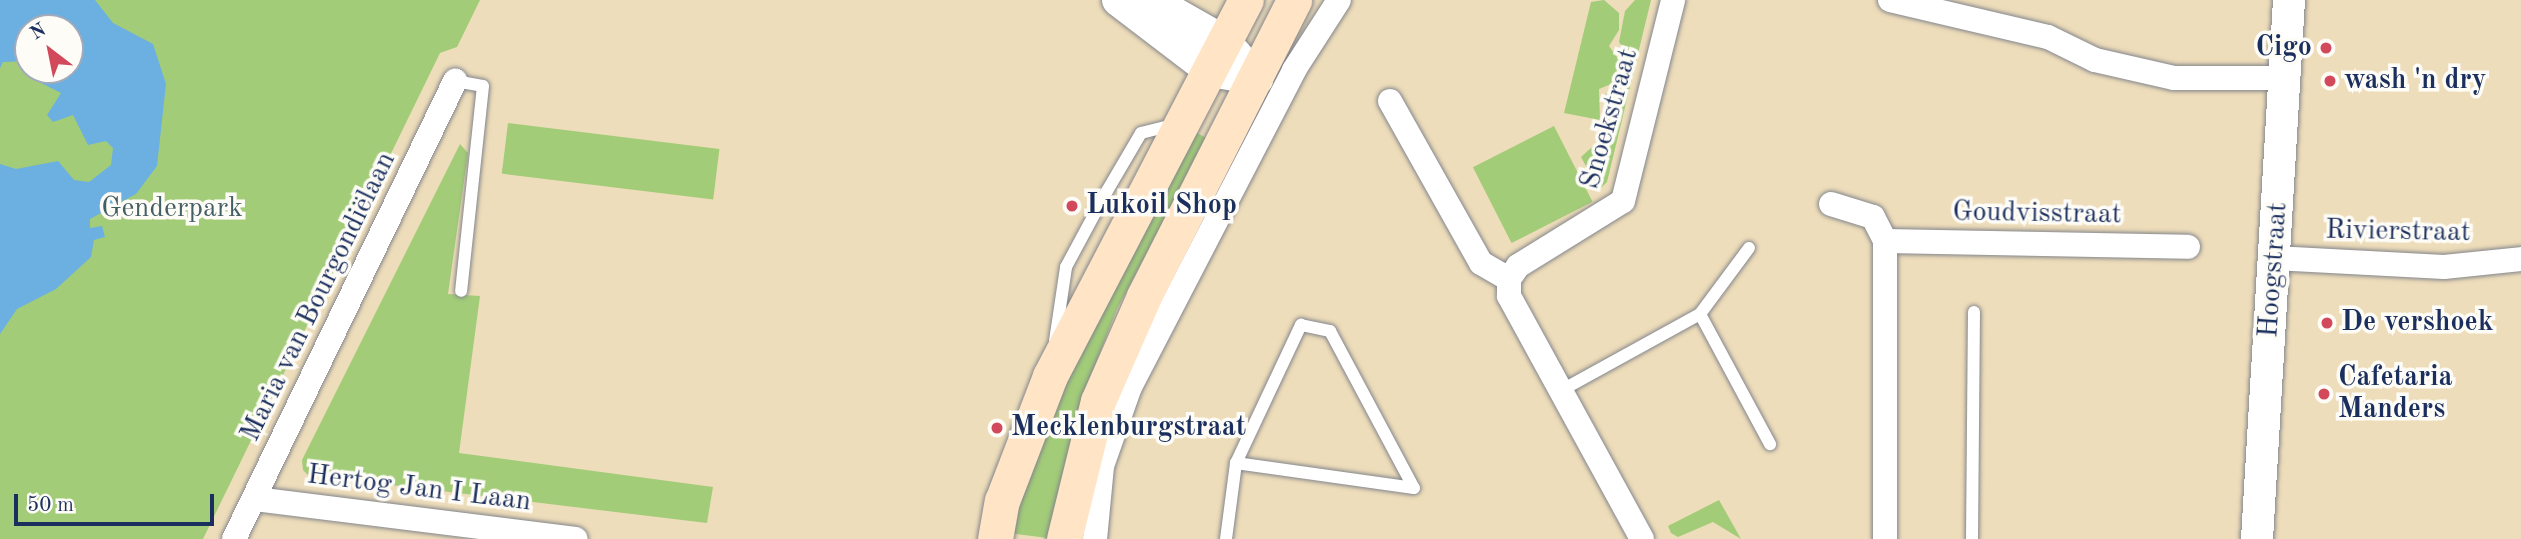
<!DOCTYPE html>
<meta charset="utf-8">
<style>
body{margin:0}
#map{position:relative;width:2521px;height:539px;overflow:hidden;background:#eeddba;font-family:"Old Standard TT",serif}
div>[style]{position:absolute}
.green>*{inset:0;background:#a2cc78;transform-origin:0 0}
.water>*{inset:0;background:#6bb0e1}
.roads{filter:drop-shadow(0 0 2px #84868c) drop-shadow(0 0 2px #84868c)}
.service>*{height:12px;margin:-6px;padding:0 6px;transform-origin:6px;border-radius:6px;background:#fff}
.minor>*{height:24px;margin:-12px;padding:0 12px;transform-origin:12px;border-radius:12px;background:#fff}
.tertiary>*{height:32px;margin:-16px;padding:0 16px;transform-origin:16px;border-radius:16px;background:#fff}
.secondary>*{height:35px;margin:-17.5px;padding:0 17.5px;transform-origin:17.5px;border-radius:17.5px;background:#ffe4c6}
.dots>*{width:19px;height:19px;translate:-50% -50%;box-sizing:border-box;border:4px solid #fdfcf7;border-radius:50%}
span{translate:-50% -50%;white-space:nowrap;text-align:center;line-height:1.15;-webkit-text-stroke:7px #fdfcf7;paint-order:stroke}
.poi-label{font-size:28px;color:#1b2f5e;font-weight:700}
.right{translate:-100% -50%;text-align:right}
.left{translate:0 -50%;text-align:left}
.street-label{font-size:28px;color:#1b2f5e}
.park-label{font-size:28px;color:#445e66}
.north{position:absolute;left:14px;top:14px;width:70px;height:70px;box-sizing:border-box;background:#fdfcf7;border:2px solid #a3aaba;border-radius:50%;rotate:328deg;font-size:19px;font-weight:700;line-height:28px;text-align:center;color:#1b2f5e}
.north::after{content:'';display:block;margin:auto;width:24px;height:32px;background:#d1495b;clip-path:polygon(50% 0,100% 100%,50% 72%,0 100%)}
.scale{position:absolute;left:14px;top:494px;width:200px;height:32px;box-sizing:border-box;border:4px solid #1b2f5e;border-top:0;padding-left:9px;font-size:21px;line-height:24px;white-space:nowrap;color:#1b2f5e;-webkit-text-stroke:5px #fdfcf7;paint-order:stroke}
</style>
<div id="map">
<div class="green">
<i style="clip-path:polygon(evenodd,0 0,480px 0,457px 47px,440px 53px,203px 539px,0 539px,0 0,28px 28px,70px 28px,70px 70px,28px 70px,28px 28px)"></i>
<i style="clip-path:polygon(1604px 0,1619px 13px,1619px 30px,1609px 46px,1623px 66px,1616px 82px,1599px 89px,1600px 120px,1564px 113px,1591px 2px)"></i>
<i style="clip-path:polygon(1635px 0,1651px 0,1607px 182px,1599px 190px,1581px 157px,1602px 138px,1605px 94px,1623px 88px,1629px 74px,1630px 59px,1619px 42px,1625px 11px)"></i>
<i style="left:508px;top:123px;width:213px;height:51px;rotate:7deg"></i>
<i style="left:1554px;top:126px;width:85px;height:91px;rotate:63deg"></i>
<i style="clip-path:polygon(1192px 130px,1215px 143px,1189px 175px,1117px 309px,1083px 396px,1048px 538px,1009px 533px,1042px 429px)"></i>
<i style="clip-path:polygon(460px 144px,468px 153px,448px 294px,480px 296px,459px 453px,713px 487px,707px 523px,308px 475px,303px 470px,302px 460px)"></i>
<i style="clip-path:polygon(1719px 500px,1741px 539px,1713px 522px,1678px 537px,1671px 533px,1668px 526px)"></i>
</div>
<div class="water">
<i style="clip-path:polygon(0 0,95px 0,113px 23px,153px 44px,166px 84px,157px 166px,136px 194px,90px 219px,90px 228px,102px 226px,105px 237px,94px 240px,91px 257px,56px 289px,17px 309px,0 334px,0 164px,16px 169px,58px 161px,74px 180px,89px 182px,111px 165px,113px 148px,106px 141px,88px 145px,73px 115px,53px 122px,47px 115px,61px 93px,39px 82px,33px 70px,70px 70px,70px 28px,28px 28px,28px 61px,3px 62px,0 68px)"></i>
</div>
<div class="roads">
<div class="service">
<i style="left:455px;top:81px;width:28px;rotate:10deg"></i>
<i style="left:483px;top:86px;width:206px;rotate:96.1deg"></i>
<i style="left:1749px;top:248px;width:82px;rotate:126.6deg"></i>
<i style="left:1700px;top:314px;width:148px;rotate:61.7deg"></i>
<i style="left:1055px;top:341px;width:75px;rotate:-81.5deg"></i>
<i style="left:1066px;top:267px;width:86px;rotate:-61.7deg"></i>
<i style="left:1107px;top:191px;width:67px;rotate:-59.6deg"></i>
<i style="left:1141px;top:133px;width:33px;rotate:-14deg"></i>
<i style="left:1560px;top:391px;width:160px;rotate:-28.8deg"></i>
<i style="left:1226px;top:539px;width:77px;rotate:-82.5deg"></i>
<i style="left:1236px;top:463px;width:153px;rotate:-64.8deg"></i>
<i style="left:1301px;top:325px;width:30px;rotate:12deg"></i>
<i style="left:1330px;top:331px;width:178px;rotate:61.9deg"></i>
<i style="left:1414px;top:488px;width:180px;rotate:-172deg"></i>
<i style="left:1972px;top:539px;width:227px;rotate:-89.5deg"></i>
</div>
<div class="minor">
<i style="left:1890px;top:0;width:162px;rotate:13.2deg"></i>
<i style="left:2048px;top:37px;width:52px;rotate:26.1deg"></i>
<i style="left:2095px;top:60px;width:81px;rotate:12.8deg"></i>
<i style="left:2174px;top:78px;width:111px"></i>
<i style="left:1390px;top:101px;width:186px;rotate:60.7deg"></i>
<i style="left:1481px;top:263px;width:32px;rotate:30deg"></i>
<i style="left:1831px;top:204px;width:44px;rotate:17.2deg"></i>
<i style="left:1873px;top:217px;width:27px;rotate:63deg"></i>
<i style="left:1885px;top:241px;width:298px;rotate:90deg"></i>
<i style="left:1885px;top:241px;width:303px;rotate:1.1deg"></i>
<i style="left:2274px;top:258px;width:170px;rotate:3deg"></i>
<i style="left:2444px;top:267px;width:77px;rotate:-5.9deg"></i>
<i style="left:1509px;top:279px;width:16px;rotate:-55deg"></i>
<i style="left:1518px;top:266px;width:123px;rotate:-31.8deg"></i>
<i style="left:1623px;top:201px;width:207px;rotate:-76deg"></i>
<i style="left:1509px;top:279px;width:17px;rotate:90deg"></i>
<i style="left:1509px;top:296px;width:277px;rotate:61.3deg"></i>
<i style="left:255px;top:499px;width:323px;rotate:7.1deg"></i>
<i style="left:234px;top:539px;width:509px;rotate:-64.24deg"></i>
<i style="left:1095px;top:539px;width:73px;rotate:-84.5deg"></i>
<i style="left:1102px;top:466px;width:84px;rotate:-70.5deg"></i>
<i style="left:1130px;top:387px;width:357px;rotate:-62.6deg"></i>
<i style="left:1294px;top:70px;width:83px;rotate:-57.3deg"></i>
</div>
<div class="tertiary">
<i style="left:1118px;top:0;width:117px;rotate:37.4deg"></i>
<i style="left:1211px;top:71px;width:47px;rotate:9.9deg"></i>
<i style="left:1151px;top:0;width:85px;rotate:29.6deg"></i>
<i style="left:1225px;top:42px;width:23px;rotate:49deg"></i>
<i style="left:2257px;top:539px;width:540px;rotate:-86.6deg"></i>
</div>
<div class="secondary">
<i style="left:995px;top:539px;width:39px;rotate:-80deg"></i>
<i style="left:1002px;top:501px;width:134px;rotate:-69deg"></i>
<i style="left:1050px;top:376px;width:424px;rotate:-62.5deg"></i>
<i style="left:1064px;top:539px;width:142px;rotate:-76.2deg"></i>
<i style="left:1098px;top:401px;width:115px;rotate:-66.3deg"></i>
<i style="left:1144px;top:296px;width:332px;rotate:-63.1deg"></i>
</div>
</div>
<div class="dots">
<i style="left:2326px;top:48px;background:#d1495b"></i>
<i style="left:2330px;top:81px;background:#d1495b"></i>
<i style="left:1072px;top:206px;background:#d1495b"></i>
<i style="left:2327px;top:323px;background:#d1495b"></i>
<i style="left:2324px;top:394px;background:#d1495b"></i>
<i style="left:997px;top:428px;background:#d1495b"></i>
</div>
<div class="poi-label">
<span class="right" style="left:2312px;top:48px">Cigo</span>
<span class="left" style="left:2344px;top:81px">wash 'n dry</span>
<span class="left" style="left:1086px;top:206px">Lukoil Shop</span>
<span class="left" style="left:2341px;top:323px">De vershoek</span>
<span class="left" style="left:2338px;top:394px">Cafetaria<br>Manders</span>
<span class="left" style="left:1011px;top:428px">Mecklenburgstraat</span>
</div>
<div class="street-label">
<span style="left:1610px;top:119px;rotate:-74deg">Snoekstraat</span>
<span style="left:2037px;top:214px;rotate:1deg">Goudvisstraat</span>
<span style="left:2398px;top:232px;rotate:1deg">Rivierstraat</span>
<span style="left:2274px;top:270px;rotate:-86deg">Hoogstraat</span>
<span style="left:319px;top:297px;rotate:-64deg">Maria van Bourgondiëlaan</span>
<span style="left:419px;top:489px;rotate:7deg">Hertog Jan I Laan</span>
</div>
<div class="park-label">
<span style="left:172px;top:209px">Genderpark</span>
</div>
<div class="north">N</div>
<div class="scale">50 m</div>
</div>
